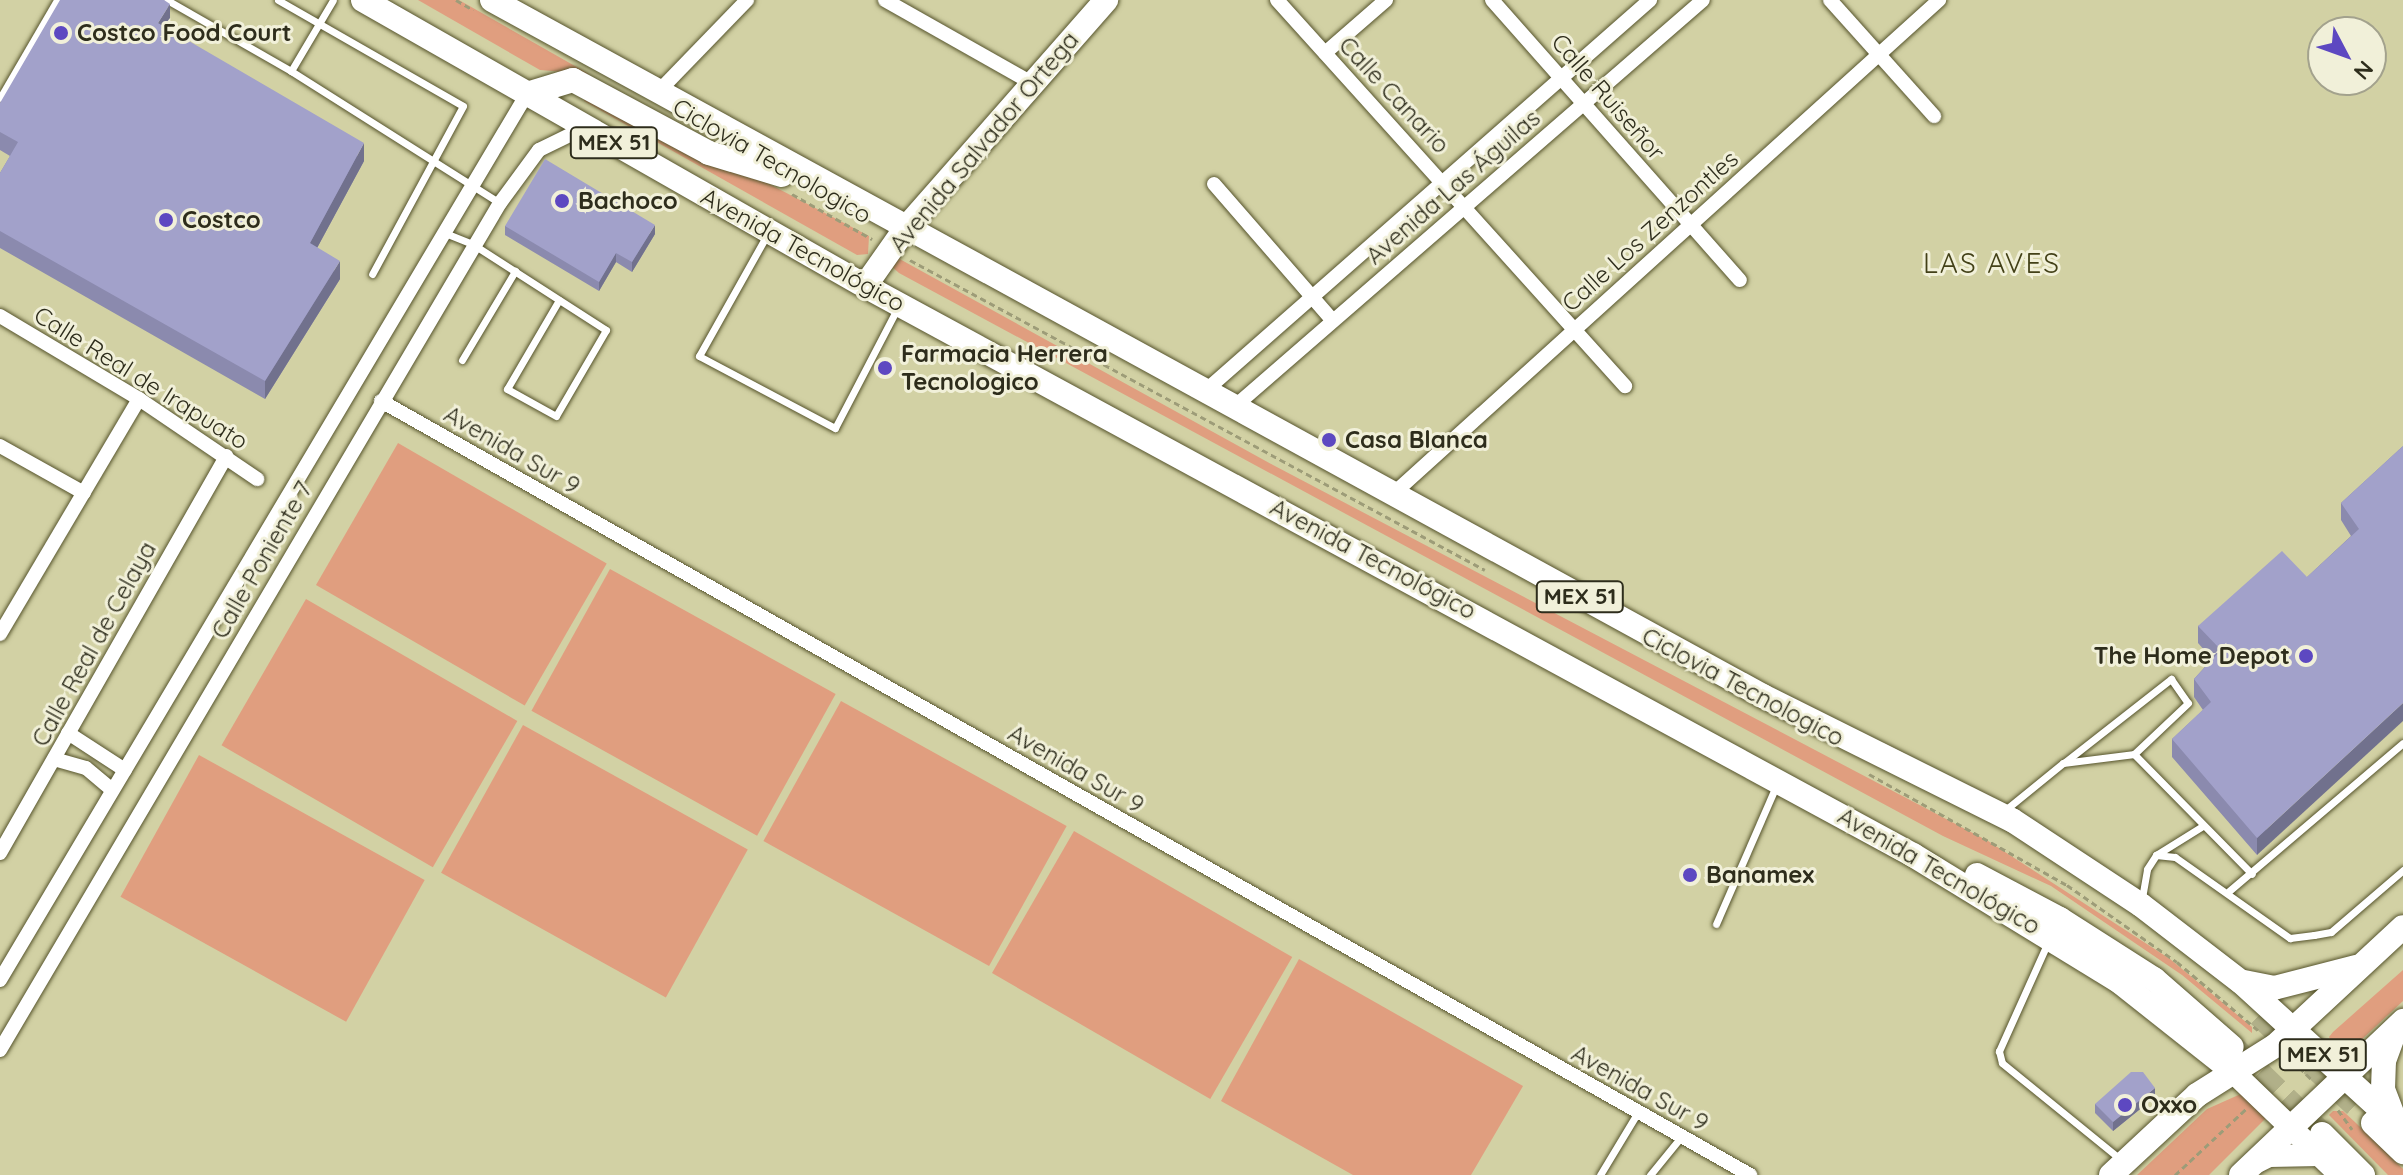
<!DOCTYPE html>
<meta charset="utf-8">
<style>
body{margin:0}
#map{position:relative;width:2403px;height:1175px;overflow:hidden;background:#d2d1a4;font-family:Quicksand,sans-serif}
div>[style]{position:absolute}
.green>*{inset:0;background:#e09e7f;transform-origin:0 0}
.primary-tunnel>*{height:24px;margin-top:-12px;transform-origin:0;background:repeating-linear-gradient(90deg,#b1b089 0 24px,transparent 0 36px)}
.path>*{height:3px;margin-top:-1.5px;transform-origin:0;background:repeating-linear-gradient(90deg,#9d9c78 0 6px,transparent 0 10px)}
.roads{filter:drop-shadow(0 0 2px #56542c) drop-shadow(0 0 2px #56542c)}
.lane>*{height:7px;margin:-3.5px;padding:0 3.5px;transform-origin:3.5px;border-radius:3.5px;background:#fff}
.street>*{height:14px;margin:-7px;padding:0 7px;transform-origin:7px;border-radius:7px;background:#fff}
.secondary>*{height:22px;margin:-11px;padding:0 11px;transform-origin:11px;border-radius:11px;background:#fff}
.primary>*{height:24px;margin:-12px;padding:0 12px;transform-origin:12px;border-radius:12px;background:#fff}
.wall>*{inset:0;background:#8b8aae}
.shaded-wall>*{inset:0;background:#71718d}
.building>*{inset:0;background:#a2a1ca}
.dots>*{width:22px;height:22px;translate:-50% -50%;box-sizing:border-box;border:4px solid #f1f0d9;border-radius:50%}
span{translate:-50% -50%;white-space:nowrap;text-align:center;line-height:1.15;-webkit-text-stroke:6px #f1f0d9;paint-order:stroke}
.shield-label span{padding:2px 6px;background:#f1f0d9;border:2px solid;border-radius:6px;-webkit-text-stroke-width:0}
.shield-label{font-size:22px;color:#2e2d1c;font-weight:700}
.poi-label{font-size:24px;color:#2e2d1c;font-weight:700}
.left{translate:0 -50%;text-align:left}
.right{translate:-100% -50%;text-align:right}
.street-label{font-size:24px;color:#2e2d1c}
.quarter-label{font-size:28px;color:#434118;letter-spacing:2px}
.north{position:absolute;left:2307px;top:16px;width:80px;height:80px;box-sizing:border-box;background:#f1f0d9;border:2px solid #a3a28d;border-radius:50%;rotate:131deg;font-size:22px;font-weight:700;line-height:32px;text-align:center;color:#2e2d1c}
.north::after{content:'';display:block;margin:auto;width:28px;height:36px;background:#5d48c1;clip-path:polygon(50% 0,100% 100%,50% 72%,0 100%)}
</style>
<div id="map">
<div class="green">
<i style="clip-path:polygon(418px 0,459px 0,589px 74px,540px 70px)"></i>
<i style="clip-path:polygon(587px 89px,869px 236px,868px 254px,857px 255px,584px 101px)"></i>
<i style="clip-path:polygon(896px 257px,1273px 465px,1988px 841px,2170px 959px,2252px 1027px,2252px 1033px,2182px 975px,2051px 886px,1943px 836px,899px 273px,890px 265px)"></i>
<i style="left:398px;top:443px;width:241px;height:164px;rotate:30deg"></i>
<i style="left:610px;top:569px;width:258px;height:162px;rotate:29deg"></i>
<i style="left:306px;top:599px;width:244px;height:169px;rotate:30deg"></i>
<i style="left:841px;top:701px;width:258px;height:160px;rotate:29deg"></i>
<i style="left:523px;top:725px;width:257px;height:169px;rotate:29deg"></i>
<i style="left:199px;top:755px;width:258px;height:162px;rotate:29deg"></i>
<i style="left:1074px;top:831px;width:252px;height:164px;rotate:30deg"></i>
<i style="clip-path:polygon(1299px 959px,1523px 1086px,1471px 1175px,1353px 1175px,1221px 1101px)"></i>
<i style="clip-path:polygon(2403px 970px,2403px 1001px,2359px 1042px,2341px 1052px,2336px 1048px,2329px 1037px,2333px 1032px)"></i>
<i style="clip-path:polygon(2243px 1093px,2269px 1115px,2209px 1175px,2137px 1175px,2207px 1109px)"></i>
<i style="clip-path:polygon(2333px 1111px,2343px 1111px,2357px 1124px,2403px 1169px,2403px 1175px,2388px 1175px,2329px 1115px)"></i>
</div>
<div class="primary-tunnel">
<i style="left:2259px;top:1015px;width:132px;rotate:43.2deg"></i>
<i style="left:2234px;top:1048px;width:123px;rotate:44.3deg"></i>
</div>
<div class="path">
<i style="left:456px;top:0;width:20px;rotate:30deg"></i>
<i style="left:792px;top:194px;width:92px;rotate:29.4deg"></i>
<i style="left:910px;top:260px;width:653px;rotate:28.33deg"></i>
<i style="left:1869px;top:774px;width:227px;rotate:29.3deg"></i>
<i style="left:2067px;top:885px;width:134px;rotate:35deg"></i>
<i style="left:2177px;top:962px;width:107px;rotate:40.1deg"></i>
<i style="left:2292px;top:1060px;width:28px;rotate:45deg"></i>
<i style="left:2338px;top:1110px;width:24px;rotate:54deg"></i>
<i style="left:2175px;top:1175px;width:97px;rotate:-42.9deg"></i>
</div>
<div class="roads">
<div class="lane">
<i style="left:167px;top:0;width:143px;rotate:29.8deg"></i>
<i style="left:291px;top:71px;width:247px;rotate:32.3deg"></i>
<i style="left:278px;top:0;width:213px;rotate:29.8deg"></i>
<i style="left:463px;top:106px;width:191px;rotate:118.4deg"></i>
<i style="left:291px;top:71px;width:82px;rotate:-59.4deg"></i>
<i style="left:0;top:98px;width:113px;rotate:-59.8deg"></i>
<i style="left:445px;top:233px;width:31px;rotate:22deg"></i>
<i style="left:474px;top:245px;width:157px;rotate:32.8deg"></i>
<i style="left:606px;top:330px;width:99px;rotate:120.2deg"></i>
<i style="left:556px;top:416px;width:56px;rotate:-151.1deg"></i>
<i style="left:507px;top:389px;width:103px;rotate:-59.7deg"></i>
<i style="left:768px;top:233px;width:141px;rotate:119.3deg"></i>
<i style="left:699px;top:356px;width:154px;rotate:27.9deg"></i>
<i style="left:835px;top:428px;width:136px;rotate:-62.5deg"></i>
<i style="left:462px;top:360px;width:104px;rotate:-59.2deg"></i>
<i style="left:2065px;top:762px;width:135px;rotate:-38.1deg"></i>
<i style="left:2171px;top:679px;width:29px;rotate:55deg"></i>
<i style="left:2188px;top:703px;width:74px;rotate:136.6deg"></i>
<i style="left:2004px;top:811px;width:76px;rotate:-39.1deg"></i>
<i style="left:2063px;top:763px;width:72px;rotate:-7.2deg"></i>
<i style="left:2134px;top:754px;width:168px;rotate:45.5deg"></i>
<i style="left:2156px;top:855px;width:53px;rotate:-31.9deg"></i>
<i style="left:2229px;top:891px;width:228px;rotate:-40.4deg"></i>
<i style="left:2142px;top:898px;width:29px;rotate:-80deg"></i>
<i style="left:2147px;top:869px;width:17px;rotate:-57deg"></i>
<i style="left:2156px;top:855px;width:19px;rotate:6deg"></i>
<i style="left:2175px;top:857px;width:141px;rotate:35.2deg"></i>
<i style="left:2290px;top:938px;width:24px;rotate:-7deg"></i>
<i style="left:2314px;top:935px;width:17px;rotate:-10deg"></i>
<i style="left:2331px;top:932px;width:95px;rotate:-40.7deg"></i>
<i style="left:1716px;top:924px;width:153px;rotate:-66.5deg"></i>
<i style="left:2048px;top:942px;width:120px;rotate:114.2deg"></i>
<i style="left:1999px;top:1051px;width:12px;rotate:76deg"></i>
<i style="left:2002px;top:1063px;width:152px;rotate:39.1deg"></i>
<i style="left:1600px;top:1175px;width:74px;rotate:-58.9deg"></i>
<i style="left:1650px;top:1175px;width:49px;rotate:-50.8deg"></i>
</div>
<div class="street">
<i style="left:885px;top:0;width:167px;rotate:29.5deg"></i>
<i style="left:1277px;top:0;width:520px;rotate:47.96deg"></i>
<i style="left:1492px;top:0;width:374px;rotate:48.5deg"></i>
<i style="left:1830px;top:0;width:156px;rotate:48.1deg"></i>
<i style="left:1325px;top:53px;width:81px;rotate:-41deg"></i>
<i style="left:656px;top:94px;width:131px;rotate:-45.9deg"></i>
<i style="left:1214px;top:184px;width:181px;rotate:49deg"></i>
<i style="left:0;top:316px;width:162px;rotate:30.8deg"></i>
<i style="left:139px;top:399px;width:143px;rotate:34.1deg"></i>
<i style="left:1204px;top:392px;width:594px;rotate:-41.31deg"></i>
<i style="left:381px;top:401px;width:1573px;rotate:29.48deg"></i>
<i style="left:1233px;top:408px;width:622px;rotate:-40.96deg"></i>
<i style="left:0;top:446px;width:96px;rotate:29.2deg"></i>
<i style="left:1392px;top:495px;width:738px;rotate:-42.14deg"></i>
<i style="left:0;top:634px;width:273px;rotate:-59.4deg"></i>
<i style="left:68px;top:733px;width:68px;rotate:33deg"></i>
<i style="left:54px;top:759px;width:33px;rotate:16deg"></i>
<i style="left:86px;top:768px;width:34px;rotate:40deg"></i>
<i style="left:0;top:853px;width:457px;rotate:-60.3deg"></i>
<i style="left:0;top:980px;width:1031px;rotate:-59.26deg"></i>
<i style="left:0;top:1050px;width:984px;rotate:-59.45deg"></i>
<i style="left:500px;top:203px;width:66px;rotate:-53.7deg"></i>
<i style="left:539px;top:150px;width:37px;rotate:-26deg"></i>
<i style="left:572px;top:134px;width:21px;rotate:-5deg"></i>
</div>
<div class="secondary">
<i style="left:2231px;top:1070px;width:151px;rotate:43.9deg"></i>
<i style="left:2253px;top:1164px;width:18px;rotate:-27deg"></i>
<i style="left:2269px;top:1156px;width:51px;rotate:-1.1deg"></i>
</div>
<div class="primary">
<i style="left:363px;top:0;width:578px;rotate:29.67deg"></i>
<i style="left:865px;top:286px;width:1193px;rotate:28.5deg"></i>
<i style="left:1913px;top:855px;width:243px;rotate:31.5deg"></i>
<i style="left:2120px;top:982px;width:142px;rotate:38.4deg"></i>
<i style="left:492px;top:0;width:1449px;rotate:28.71deg"></i>
<i style="left:1763px;top:696px;width:278px;rotate:26.5deg"></i>
<i style="left:2012px;top:820px;width:154px;rotate:33.4deg"></i>
<i style="left:2141px;top:905px;width:126px;rotate:37.6deg"></i>
<i style="left:2241px;top:982px;width:219px;rotate:42.4deg"></i>
<i style="left:527px;top:94px;width:48px;rotate:-16.9deg"></i>
<i style="left:573px;top:80px;width:154px;rotate:28.2deg"></i>
<i style="left:709px;top:153px;width:76px;rotate:16.8deg"></i>
<i style="left:865px;top:286px;width:70px;rotate:-54.9deg"></i>
<i style="left:905px;top:229px;width:305px;rotate:-48.7deg"></i>
<i style="left:1977px;top:875px;width:94px;rotate:27.9deg"></i>
<i style="left:2060px;top:919px;width:112px;rotate:32.6deg"></i>
<i style="left:2154px;top:979px;width:103px;rotate:41.1deg"></i>
<i style="left:2244px;top:982px;width:31px;rotate:11deg"></i>
<i style="left:2274px;top:988px;width:85px;rotate:-14.4deg"></i>
<i style="left:2394px;top:1118px;width:31px;rotate:-111deg"></i>
<i style="left:2383px;top:1089px;width:28px;rotate:-88deg"></i>
<i style="left:2384px;top:1061px;width:32px;rotate:-70deg"></i>
<i style="left:2373px;top:1123px;width:42px;rotate:44deg"></i>
<i style="left:2322px;top:1134px;width:58px;rotate:45deg"></i>
<i style="left:2111px;top:1175px;width:117px;rotate:-42.9deg"></i>
<i style="left:2197px;top:1095px;width:93px;rotate:-32.3deg"></i>
<i style="left:2276px;top:1045px;width:173px;rotate:-42.9deg"></i>
<i style="left:2241px;top:1175px;width:224px;rotate:-43.5deg"></i>
</div>
</div>
<div class="wall">
<i style="clip-path:polygon(170px 21px,166px 28px,364px 161px,317px 248px,340px 279px,265px 399px,0 248px,0 173px,10px 156px,0 150px,0 103px)"></i>
<i style="clip-path:polygon(505px 226px,655px 234px,632px 272px,616px 262px,599px 291px,505px 235px)"></i>
<i style="clip-path:polygon(2403px 446px,2257px 855px,2172px 757px,2172px 739px,2203px 710px,2194px 697px,2194px 679px,2212px 659px,2198px 643px,2198px 626px,2307px 577px,2351px 536px,2341px 520px,2341px 503px)"></i>
<i style="clip-path:polygon(2155px 1097px,2113px 1131px,2095px 1113px,2095px 1104px)"></i>
</div>
<div class="shaded-wall">
<i style="clip-path:polygon(170px 4px,170px 21px,158px 41px,158px 23px)"></i>
<i style="clip-path:polygon(364px 143px,364px 161px,310px 261px,310px 243px)"></i>
<i style="clip-path:polygon(655px 225px,655px 234px,632px 272px,632px 262px)"></i>
<i style="clip-path:polygon(616px 253px,616px 262px,599px 291px,599px 282px)"></i>
<i style="clip-path:polygon(340px 261px,340px 279px,265px 399px,265px 381px)"></i>
<i style="clip-path:polygon(2403px 703px,2403px 721px,2257px 855px,2257px 838px)"></i>
<i style="clip-path:polygon(2155px 1088px,2155px 1097px,2113px 1131px,2113px 1122px)"></i>
</div>
<div class="building">
<i style="clip-path:polygon(60px 0,164px 0,170px 4px,158px 23px,364px 143px,310px 243px,340px 261px,265px 381px,0 231px,0 173px,18px 142px,0 132px,0 103px)"></i>
<i style="clip-path:polygon(545px 159px,655px 225px,632px 262px,616px 253px,599px 282px,505px 226px)"></i>
<i style="clip-path:polygon(2403px 446px,2403px 703px,2257px 838px,2172px 739px,2211px 702px,2194px 679px,2221px 650px,2198px 626px,2282px 551px,2307px 577px,2359px 529px,2341px 503px)"></i>
<i style="clip-path:polygon(2131px 1072px,2143px 1072px,2155px 1088px,2113px 1122px,2095px 1104px)"></i>
</div>
<div class="dots">
<i style="left:61px;top:33px;background:#5d48c1"></i>
<i style="left:562px;top:201px;background:#5d48c1"></i>
<i style="left:166px;top:220px;background:#5d48c1"></i>
<i style="left:885px;top:368px;background:#5d48c1"></i>
<i style="left:1329px;top:440px;background:#5d48c1"></i>
<i style="left:2306px;top:656px;background:#5d48c1"></i>
<i style="left:1690px;top:875px;background:#5d48c1"></i>
<i style="left:2125px;top:1105px;background:#5d48c1"></i>
</div>
<div class="shield-label">
<span style="left:614px;top:143px">MEX 51</span>
<span style="left:1580px;top:597px">MEX 51</span>
<span style="left:2323px;top:1055px">MEX 51</span>
</div>
<div class="poi-label">
<span class="left" style="left:77px;top:33px">Costco Food Court</span>
<span class="left" style="left:578px;top:201px">Bachoco</span>
<span class="left" style="left:182px;top:220px">Costco</span>
<span class="left" style="left:901px;top:368px">Farmacia Herrera<br>Tecnologico</span>
<span class="left" style="left:1345px;top:440px">Casa Blanca</span>
<span class="right" style="left:2290px;top:656px">The Home Depot</span>
<span class="left" style="left:1706px;top:875px">Banamex</span>
<span class="left" style="left:2141px;top:1105px">Oxxo</span>
</div>
<div class="street-label">
<span style="left:1394px;top:95px;rotate:47deg">Calle Canario</span>
<span style="left:1608px;top:97px;rotate:49deg">Calle Ruiseñor</span>
<span style="left:984px;top:142px;rotate:-50deg">Avenida Salvador Ortega</span>
<span style="left:772px;top:161px;rotate:30deg">Ciclovia Tecnologico</span>
<span style="left:1453px;top:187px;rotate:-41deg">Avenida Las Águilas</span>
<span style="left:1650px;top:231px;rotate:-42deg">Calle Los Zenzontles</span>
<span style="left:803px;top:250px;rotate:29deg">Avenida Tecnológico</span>
<span style="left:141px;top:378px;rotate:32deg">Calle Real de Irapuato</span>
<span style="left:512px;top:450px;rotate:30deg">Avenida Sur 9</span>
<span style="left:1373px;top:559px;rotate:28deg">Avenida Tecnológico</span>
<span style="left:262px;top:560px;rotate:-60deg">Calle Poniente 7</span>
<span style="left:94px;top:644px;rotate:-61deg">Calle Real de Celaya</span>
<span style="left:1743px;top:687px;rotate:28deg">Ciclovia Tecnologico</span>
<span style="left:1076px;top:769px;rotate:30deg">Avenida Sur 9</span>
<span style="left:1939px;top:871px;rotate:30deg">Avenida Tecnológico</span>
<span style="left:1640px;top:1088px;rotate:29deg">Avenida Sur 9</span>
</div>
<div class="quarter-label">
<span style="left:1992px;top:263px">LAS AVES</span>
</div>
<div class="north">N</div>
</div>
